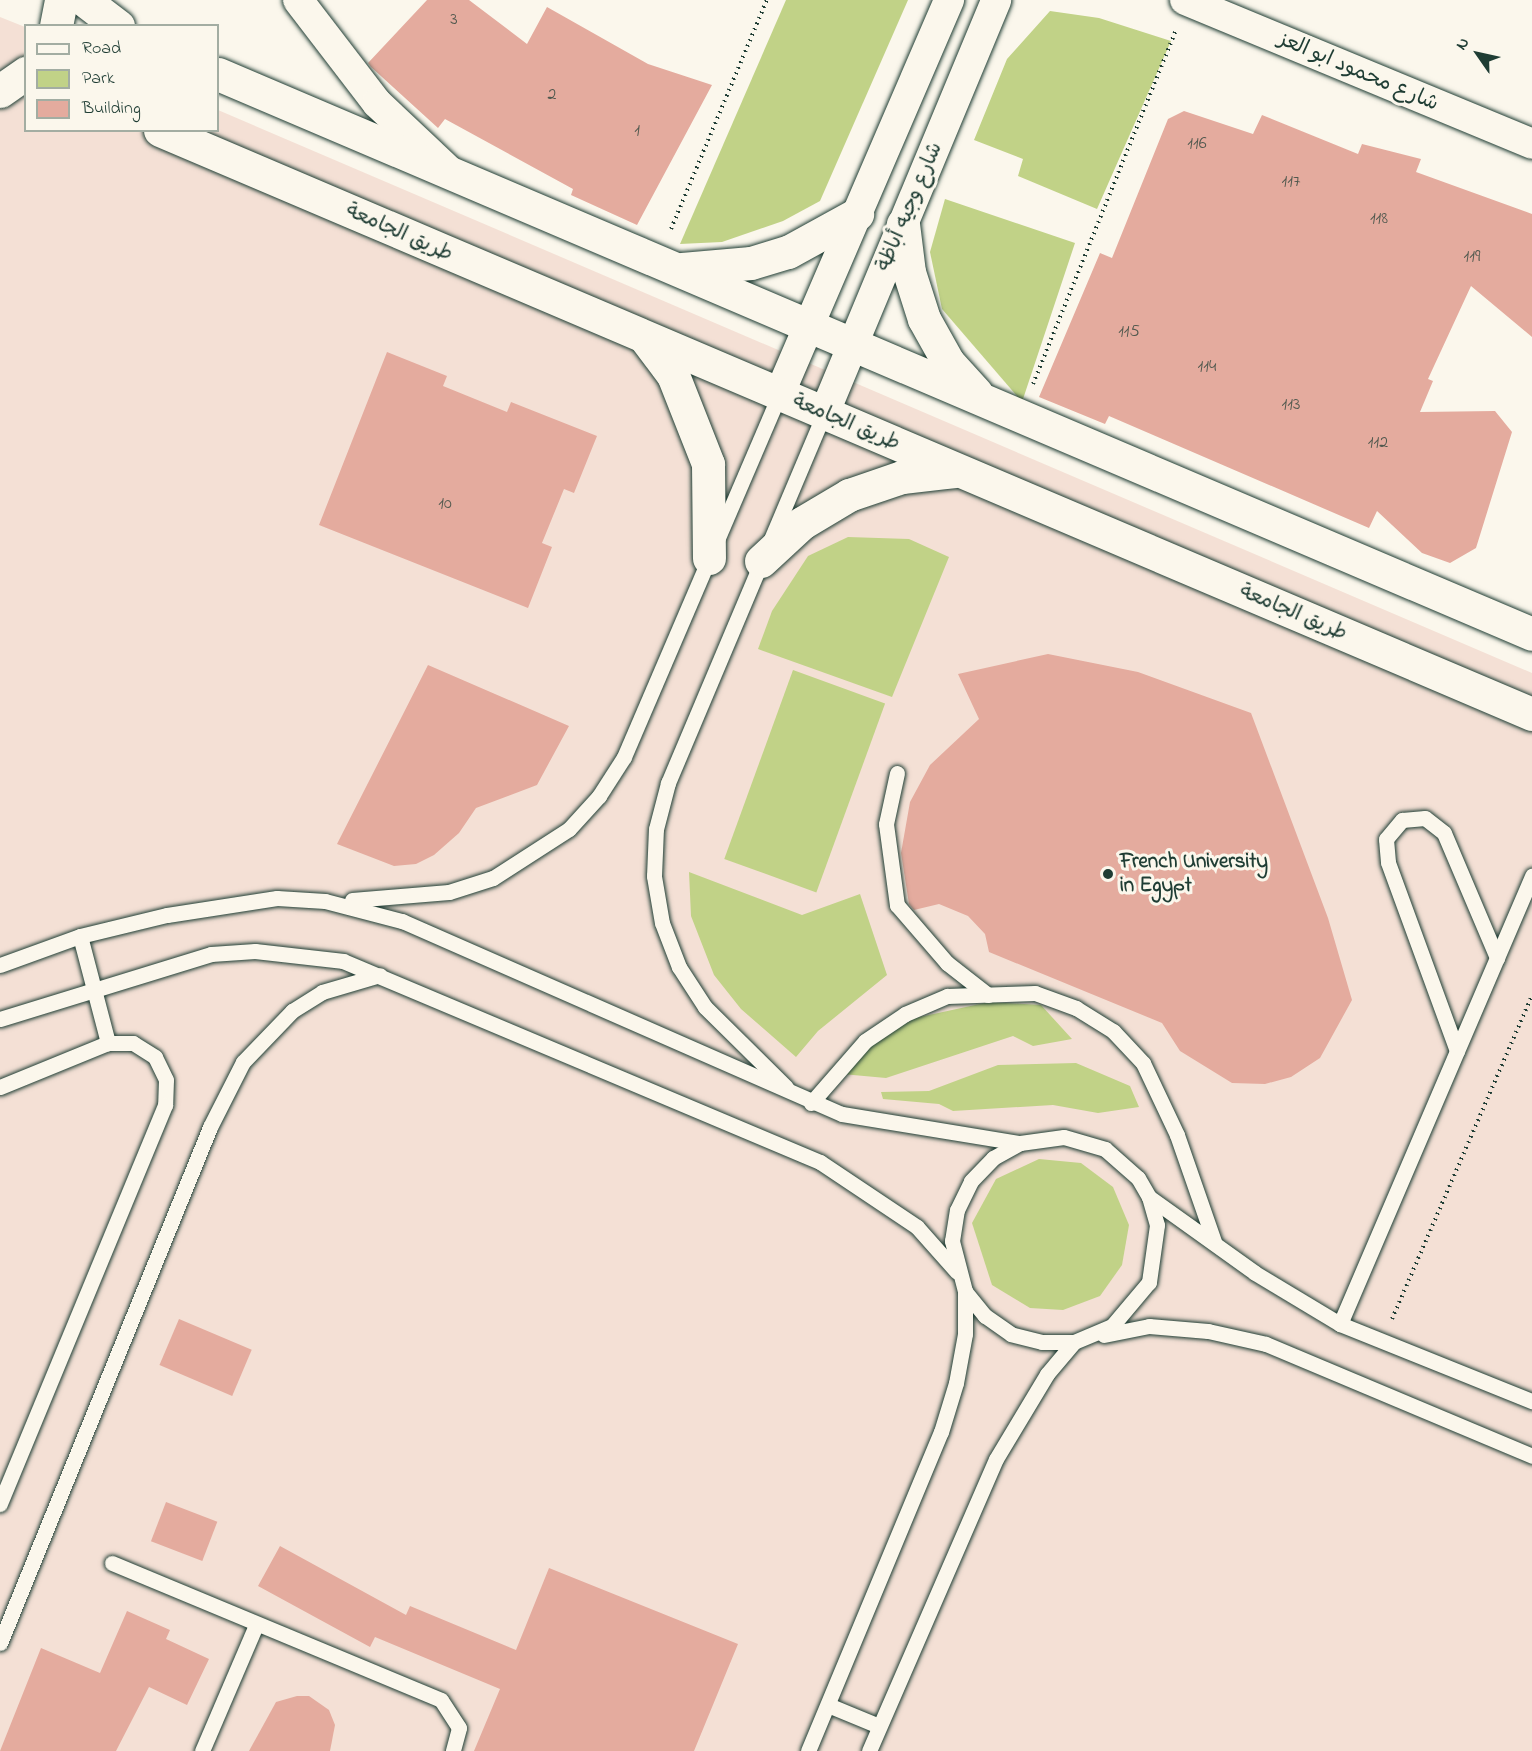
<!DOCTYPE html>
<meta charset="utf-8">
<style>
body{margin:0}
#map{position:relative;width:1532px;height:1751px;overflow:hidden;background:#fbf7ec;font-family:"Indie Flower","Playpen Sans Arabic",sans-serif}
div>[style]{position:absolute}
.built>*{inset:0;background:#f4e0d5}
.green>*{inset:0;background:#c1d287;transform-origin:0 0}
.building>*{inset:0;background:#e4ab9e;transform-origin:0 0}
.path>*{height:4px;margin-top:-2px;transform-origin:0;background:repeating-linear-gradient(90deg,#1f3d34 0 1.5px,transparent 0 6px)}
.roads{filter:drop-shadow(0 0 2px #1f3d34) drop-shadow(0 0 2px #1f3d34)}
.lane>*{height:15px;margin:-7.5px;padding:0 7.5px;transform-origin:7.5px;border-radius:7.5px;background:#fbf7ec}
.street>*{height:30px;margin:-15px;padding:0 15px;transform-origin:15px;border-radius:15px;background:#fbf7ec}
.secondary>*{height:33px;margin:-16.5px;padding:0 16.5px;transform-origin:16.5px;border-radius:16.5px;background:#fbf7ec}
.dots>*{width:16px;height:16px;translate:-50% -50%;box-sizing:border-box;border:3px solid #fbf7ec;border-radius:50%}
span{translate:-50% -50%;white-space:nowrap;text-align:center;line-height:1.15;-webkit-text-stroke:6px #fbf7ec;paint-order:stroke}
.number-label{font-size:18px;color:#50584e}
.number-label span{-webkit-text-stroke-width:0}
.street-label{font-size:21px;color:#1f3d34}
.poi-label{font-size:21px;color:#1f3d34;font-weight:700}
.left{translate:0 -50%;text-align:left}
.legend{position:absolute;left:24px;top:24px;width:195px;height:108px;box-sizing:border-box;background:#fbf7ec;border:2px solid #a3ada2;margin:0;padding:8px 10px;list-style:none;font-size:18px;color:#1f3d34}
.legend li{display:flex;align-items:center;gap:12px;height:30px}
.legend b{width:30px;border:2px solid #a3ada2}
.north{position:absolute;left:1448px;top:24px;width:60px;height:60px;-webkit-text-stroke:4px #fbf7ec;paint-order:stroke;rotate:304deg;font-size:16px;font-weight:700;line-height:24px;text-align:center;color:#1f3d34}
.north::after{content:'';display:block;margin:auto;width:21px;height:27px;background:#1f3d34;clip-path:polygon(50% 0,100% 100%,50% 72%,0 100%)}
</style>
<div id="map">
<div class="built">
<i style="clip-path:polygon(0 17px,25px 27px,26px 130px,218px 130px,218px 110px,1532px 673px,1532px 1751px,0 1751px)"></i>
</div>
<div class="green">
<i style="clip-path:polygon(786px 0,908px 0,820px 201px,783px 221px,722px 242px,680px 244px)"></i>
<i style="clip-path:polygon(1050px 11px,1099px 18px,1171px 41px,1097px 209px,1018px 176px,1023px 159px,974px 140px,1007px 59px)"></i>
<i style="clip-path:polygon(945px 199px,1075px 243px,1022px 402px,942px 309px,930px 252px)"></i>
<i style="clip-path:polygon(848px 537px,909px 539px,949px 557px,892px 697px,758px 649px,772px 611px,808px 556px)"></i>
<i style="left:793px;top:670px;width:98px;height:201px;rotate:20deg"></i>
<i style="clip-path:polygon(689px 872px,802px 915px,860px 894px,887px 975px,818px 1031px,796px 1057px,741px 1009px,714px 975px,691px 916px)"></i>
<i style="clip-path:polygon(989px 1002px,1041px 1005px,1072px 1039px,1033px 1046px,1013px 1036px,886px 1078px,842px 1074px,892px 1023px)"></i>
<i style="clip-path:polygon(1076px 1063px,1130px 1086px,1139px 1107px,1098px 1113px,1053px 1105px,953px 1111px,939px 1104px,883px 1099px,881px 1092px,929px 1091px,998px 1065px)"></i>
<i style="clip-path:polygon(1039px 1159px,1081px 1163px,1113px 1187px,1129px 1225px,1122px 1265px,1100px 1296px,1063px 1310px,1030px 1308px,992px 1285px,972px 1223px,996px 1179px)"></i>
</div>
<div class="building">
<i style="clip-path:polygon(427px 0,469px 0,527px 44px,547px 7px,648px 64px,712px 85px,637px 225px,571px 195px,573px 189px,445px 119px,438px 128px,371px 67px,368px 63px)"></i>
<i style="clip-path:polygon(1184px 111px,1253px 134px,1262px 115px,1358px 154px,1362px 144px,1421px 159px,1416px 172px,1532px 214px,1532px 337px,1471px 286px,1428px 379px,1433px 381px,1420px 412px,1495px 411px,1512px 432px,1476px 548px,1450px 563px,1422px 553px,1377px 511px,1369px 528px,1109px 416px,1105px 424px,1039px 397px,1100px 253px,1112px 258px,1168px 119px)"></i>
<i style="clip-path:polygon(387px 352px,447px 376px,443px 386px,507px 412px,511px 402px,597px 436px,574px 493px,564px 489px,542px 543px,552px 547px,528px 608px,319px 525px)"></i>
<i style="clip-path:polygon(1048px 654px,1138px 672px,1251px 713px,1328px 918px,1352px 1000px,1320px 1058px,1291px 1077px,1265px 1084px,1232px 1083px,1180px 1051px,1162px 1023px,989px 952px,985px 934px,968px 916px,939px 904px,914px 910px,909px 904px,901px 853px,910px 802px,930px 765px,979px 719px,958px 674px)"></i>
<i style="clip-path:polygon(428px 665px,569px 726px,537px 785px,476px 808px,459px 833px,434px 855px,416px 864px,394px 866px,337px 844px)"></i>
<i style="left:179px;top:1319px;width:79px;height:50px;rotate:23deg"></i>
<i style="left:166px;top:1502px;width:55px;height:42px;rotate:21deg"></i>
<i style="clip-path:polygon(280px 1546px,406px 1615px,410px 1606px,516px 1650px,549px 1568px,738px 1644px,694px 1751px,474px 1751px,500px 1689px,375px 1637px,370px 1647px,258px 1586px)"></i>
<i style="clip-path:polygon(127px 1611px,170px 1630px,166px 1639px,209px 1659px,187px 1705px,149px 1687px,116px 1751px,0 1751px,41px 1648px,100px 1673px)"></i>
<i style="clip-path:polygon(297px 1696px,309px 1696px,329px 1710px,335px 1725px,330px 1751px,249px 1751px,276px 1702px)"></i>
</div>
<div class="path">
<i style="left:671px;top:229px;width:248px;rotate:-67.3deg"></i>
<i style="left:1033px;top:384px;width:382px;rotate:-68deg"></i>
<i style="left:1392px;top:1319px;width:352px;rotate:-66.6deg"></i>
</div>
<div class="roads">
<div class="lane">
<i style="left:897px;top:773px;width:52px;rotate:102.2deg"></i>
<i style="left:886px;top:824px;width:82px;rotate:82.3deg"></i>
<i style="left:897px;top:905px;width:77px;rotate:49.2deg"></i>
<i style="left:947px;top:963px;width:52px;rotate:38deg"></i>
<i style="left:352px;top:900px;width:97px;rotate:-4.7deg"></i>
<i style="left:449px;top:892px;width:46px;rotate:-17.7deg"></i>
<i style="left:493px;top:878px;width:90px;rotate:-32.8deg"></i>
<i style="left:569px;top:829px;width:45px;rotate:-47.7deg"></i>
<i style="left:599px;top:796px;width:46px;rotate:-57.3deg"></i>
<i style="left:624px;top:757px;width:394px;rotate:-66.8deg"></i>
<i style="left:80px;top:936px;width:111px;rotate:75.3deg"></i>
<i style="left:0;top:965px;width:85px;rotate:-19.9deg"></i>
<i style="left:80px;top:936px;width:89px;rotate:-13.6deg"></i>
<i style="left:167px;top:915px;width:111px;rotate:-8.8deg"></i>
<i style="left:277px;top:898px;width:48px;rotate:3.6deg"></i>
<i style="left:325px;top:901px;width:80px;rotate:14.6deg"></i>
<i style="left:402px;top:921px;width:480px;rotate:23.7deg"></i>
<i style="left:842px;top:1114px;width:180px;rotate:9.3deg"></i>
<i style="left:0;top:1019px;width:221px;rotate:-17.1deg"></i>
<i style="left:211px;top:954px;width:44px;rotate:-3.9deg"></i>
<i style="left:255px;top:951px;width:89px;rotate:6.5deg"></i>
<i style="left:343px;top:961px;width:518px;rotate:22.85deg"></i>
<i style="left:820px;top:1162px;width:117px;rotate:33.8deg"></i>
<i style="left:917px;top:1227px;width:60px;rotate:48.4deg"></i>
<i style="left:1457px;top:1051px;width:201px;rotate:-110.1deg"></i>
<i style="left:1388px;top:862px;width:23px;rotate:-95deg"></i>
<i style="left:1386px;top:839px;width:25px;rotate:-50deg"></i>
<i style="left:1402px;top:820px;width:23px;rotate:-5deg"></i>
<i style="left:1425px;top:818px;width:24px;rotate:38deg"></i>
<i style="left:1444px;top:833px;width:136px;rotate:67deg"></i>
<i style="left:0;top:1087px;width:117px;rotate:-22.2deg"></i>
<i style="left:108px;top:1043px;width:25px"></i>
<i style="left:133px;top:1043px;width:26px;rotate:32deg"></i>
<i style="left:155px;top:1057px;width:25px;rotate:64deg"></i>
<i style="left:166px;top:1080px;width:25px;rotate:92deg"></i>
<i style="left:165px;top:1105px;width:432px;rotate:112.5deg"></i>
<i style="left:786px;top:1087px;width:114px;rotate:-135.4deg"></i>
<i style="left:705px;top:1007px;width:48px;rotate:-123deg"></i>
<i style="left:679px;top:967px;width:47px;rotate:-111.1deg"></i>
<i style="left:662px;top:923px;width:48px;rotate:-99.7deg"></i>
<i style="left:654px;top:876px;width:47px;rotate:-87.6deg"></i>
<i style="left:656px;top:829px;width:48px;rotate:-75.4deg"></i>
<i style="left:668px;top:783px;width:401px;rotate:-67.1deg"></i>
<i style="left:811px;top:1103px;width:82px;rotate:-48.9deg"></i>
<i style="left:865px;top:1041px;width:48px;rotate:-34deg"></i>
<i style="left:905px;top:1014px;width:46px;rotate:-23.2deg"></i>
<i style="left:947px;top:996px;width:88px;rotate:-2deg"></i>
<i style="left:1035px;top:993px;width:44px;rotate:20.1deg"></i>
<i style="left:1076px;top:1008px;width:44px;rotate:31.9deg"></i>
<i style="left:1113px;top:1031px;width:44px;rotate:46.8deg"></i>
<i style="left:1143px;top:1063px;width:80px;rotate:64.7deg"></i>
<i style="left:1177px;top:1135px;width:115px;rotate:70.8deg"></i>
<i style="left:1149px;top:1197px;width:130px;rotate:35.6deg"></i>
<i style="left:1255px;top:1273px;width:99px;rotate:31deg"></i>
<i style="left:1340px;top:1324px;width:207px;rotate:21.9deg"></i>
<i style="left:1340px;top:1324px;width:488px;rotate:-66.8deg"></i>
<i style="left:1104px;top:1335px;width:46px;rotate:-11.3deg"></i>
<i style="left:1149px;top:1326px;width:59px;rotate:4.8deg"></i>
<i style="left:1208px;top:1331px;width:59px;rotate:12.6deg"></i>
<i style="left:1266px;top:1344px;width:289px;rotate:22.8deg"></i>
<i style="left:112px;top:1563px;width:356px;rotate:22.6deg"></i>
<i style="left:441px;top:1700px;width:33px;rotate:57deg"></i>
<i style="left:459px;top:1728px;width:24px;rotate:105deg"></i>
<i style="left:0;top:1643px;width:557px;rotate:-67.85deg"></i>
<i style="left:210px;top:1127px;width:73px;rotate:-63.1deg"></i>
<i style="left:243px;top:1062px;width:71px;rotate:-46.1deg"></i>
<i style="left:292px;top:1011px;width:36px;rotate:-32deg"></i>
<i style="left:322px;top:992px;width:60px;rotate:-16.3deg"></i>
<i style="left:828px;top:1705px;width:55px;rotate:22.4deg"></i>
<i style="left:202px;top:1751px;width:137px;rotate:-66.8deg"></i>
<i style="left:808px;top:1751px;width:346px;rotate:-67.4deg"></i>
<i style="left:941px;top:1432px;width:51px;rotate:-73deg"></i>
<i style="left:956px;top:1383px;width:50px;rotate:-79.6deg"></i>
<i style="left:965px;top:1334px;width:43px;rotate:-90deg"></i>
<i style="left:965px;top:1291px;width:52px;rotate:-104.6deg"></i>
<i style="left:952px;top:1241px;width:31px;rotate:-81deg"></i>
<i style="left:957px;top:1210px;width:32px;rotate:-64deg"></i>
<i style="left:971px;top:1181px;width:32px;rotate:-46deg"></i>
<i style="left:993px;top:1158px;width:31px;rotate:-29deg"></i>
<i style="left:1020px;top:1143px;width:44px;rotate:-7.8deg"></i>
<i style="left:1064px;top:1137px;width:43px;rotate:16.3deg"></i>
<i style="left:1105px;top:1149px;width:44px;rotate:41.3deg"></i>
<i style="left:1138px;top:1178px;width:22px;rotate:60deg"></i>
<i style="left:1149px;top:1197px;width:29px;rotate:74deg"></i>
<i style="left:1157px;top:1225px;width:58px;rotate:98deg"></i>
<i style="left:1149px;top:1282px;width:57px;rotate:130.1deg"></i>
<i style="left:1112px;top:1326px;width:41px;rotate:157.2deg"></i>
<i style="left:1074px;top:1342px;width:32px;rotate:180deg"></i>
<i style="left:1042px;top:1342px;width:32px;rotate:-166deg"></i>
<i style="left:1011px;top:1334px;width:32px;rotate:-145deg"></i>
<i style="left:985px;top:1316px;width:32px;rotate:-129deg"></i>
<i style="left:869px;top:1751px;width:318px;rotate:-66.5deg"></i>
<i style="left:996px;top:1459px;width:99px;rotate:-59deg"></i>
<i style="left:1047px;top:1374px;width:42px;rotate:-49.8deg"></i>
</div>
<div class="street">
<i style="left:298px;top:0;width:130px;rotate:52.5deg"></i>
<i style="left:377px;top:103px;width:95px;rotate:43.3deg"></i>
<i style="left:1185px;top:0;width:376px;rotate:22.5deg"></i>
<i style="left:779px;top:395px;width:430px;rotate:-66.7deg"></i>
<i style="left:824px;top:414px;width:448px;rotate:-67.4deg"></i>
</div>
<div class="secondary">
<i style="left:84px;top:0;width:43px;rotate:37.4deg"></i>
<i style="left:56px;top:26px;width:26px;rotate:-79deg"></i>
<i style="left:218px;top:74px;width:1428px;rotate:23.08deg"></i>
<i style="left:0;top:91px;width:32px;rotate:-35deg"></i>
<i style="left:160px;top:130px;width:1491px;rotate:23.06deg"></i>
<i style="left:903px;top:224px;width:48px;rotate:82.9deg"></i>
<i style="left:909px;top:272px;width:49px;rotate:72.3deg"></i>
<i style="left:924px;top:319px;width:49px;rotate:60.8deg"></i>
<i style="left:948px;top:362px;width:42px;rotate:47.9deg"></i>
<i style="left:682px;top:269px;width:69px;rotate:-5deg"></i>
<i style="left:751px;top:263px;width:39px;rotate:-17deg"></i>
<i style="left:788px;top:252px;width:79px;rotate:-28.8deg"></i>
<i style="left:646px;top:339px;width:45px;rotate:53.1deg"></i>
<i style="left:673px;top:375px;width:96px;rotate:68.5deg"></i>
<i style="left:708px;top:464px;width:94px;rotate:89.4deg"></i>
<i style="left:761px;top:561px;width:56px;rotate:-42.8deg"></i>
<i style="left:802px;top:523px;width:55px;rotate:-30.8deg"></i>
<i style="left:849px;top:495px;width:56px;rotate:-18.8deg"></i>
<i style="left:902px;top:477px;width:53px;rotate:-6.5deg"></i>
</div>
</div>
<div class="dots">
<i style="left:1108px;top:874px;background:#1f3d34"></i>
</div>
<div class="number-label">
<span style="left:454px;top:20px">3</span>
<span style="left:552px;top:95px">2</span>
<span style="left:637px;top:131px">1</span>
<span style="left:1197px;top:144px">116</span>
<span style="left:1291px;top:182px">117</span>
<span style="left:1379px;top:219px">118</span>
<span style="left:1472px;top:257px">119</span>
<span style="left:1129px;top:332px">115</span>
<span style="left:1207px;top:367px">114</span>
<span style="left:1291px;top:405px">113</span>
<span style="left:1378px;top:443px">112</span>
<span style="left:445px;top:504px">10</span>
</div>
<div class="street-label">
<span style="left:1358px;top:72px;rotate:23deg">شارع محمود ابو العز</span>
<span style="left:910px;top:207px;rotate:-67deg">شارع وجيه أباظة</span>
<span style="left:399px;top:233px;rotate:24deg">طريق الجامعة</span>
<span style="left:846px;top:423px;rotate:23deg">طريق الجامعة</span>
<span style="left:1293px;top:613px;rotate:23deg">طريق الجامعة</span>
</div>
<div class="poi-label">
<span class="left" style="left:1120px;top:874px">French University<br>in Egypt</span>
</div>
<ul class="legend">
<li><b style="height:8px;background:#fbf7ec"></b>Road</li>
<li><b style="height:16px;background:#c1d287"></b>Park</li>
<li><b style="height:16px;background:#e4ab9e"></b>Building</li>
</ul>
<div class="north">N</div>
</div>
